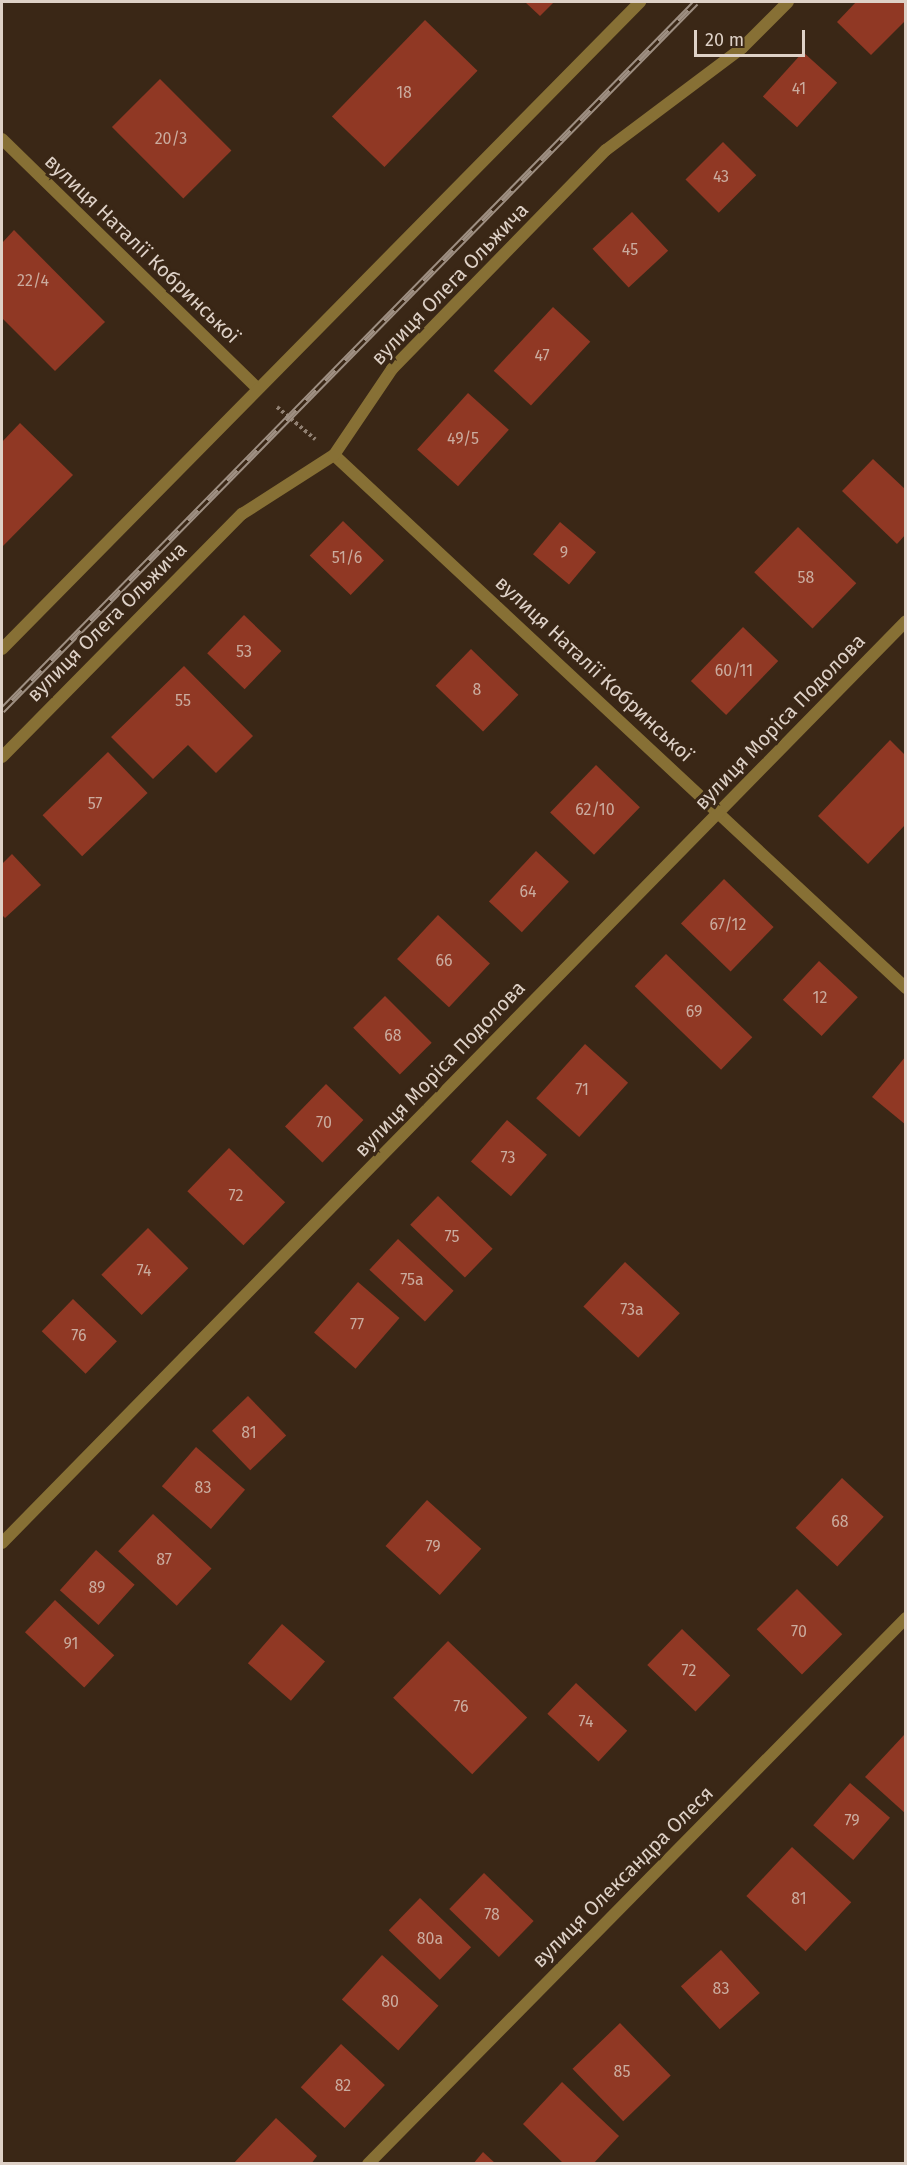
<!DOCTYPE html>
<meta charset="utf-8">
<style>
body{margin:0}
#map{position:relative;width:907px;height:2165px;overflow:hidden;background:#3a2716;font-family:"Fira Sans",sans-serif}
div>[style]{position:absolute}
.building>*{inset:0;background:#903824;transform-origin:0 0}
.path>*{height:4px;margin-top:-2px;transform-origin:0;background:repeating-linear-gradient(90deg,#908072 0 3px,transparent 0 6px)}
.minor>*{height:12px;margin:-6px;padding:0 6px;transform-origin:6px;border-radius:6px;background:#877035}
.rail>*{height:7px;margin-top:-3.5px;transform-origin:0;background:repeating-linear-gradient(90deg,#3a2716 0 14px,#9e8f82 0 28px);box-sizing:border-box;border-block:2px solid #9e8f82}
span{translate:-50% -50%;white-space:nowrap;text-align:center;line-height:1.15;-webkit-text-stroke:6px #3a2716;paint-order:stroke}
.number-label{font-size:16px;color:#caab9e}
.number-label span{-webkit-text-stroke-width:0}
.street-label{font-size:20px;color:#ded1c7}
.frame{position:absolute;inset:0;border:3px solid #ded1c7;pointer-events:none}
.scale{position:absolute;left:694px;top:30px;width:111px;height:27px;box-sizing:border-box;border:3px solid #ded1c7;border-top:0;padding-left:8px;font-size:18px;line-height:21px;white-space:nowrap;color:#ded1c7;-webkit-text-stroke:4px #3a2716;paint-order:stroke}
</style>
<div id="map">
<div class="building">
<i style="clip-path:polygon(525px 2px,554px 2px,540px 16px)"></i>
<i style="clip-path:polygon(856px 2px,906px 2px,906px 20px,871px 55px,837px 22px)"></i>
<i style="left:425px;top:20px;width:73px;height:134px;rotate:44deg"></i>
<i style="left:803px;top:52px;width:46px;height:60px;rotate:42deg"></i>
<i style="left:160px;top:79px;width:101px;height:68px;rotate:45deg"></i>
<i style="left:723px;top:142px;width:47px;height:53px;rotate:45deg"></i>
<i style="left:632px;top:212px;width:53px;height:54px;rotate:47deg"></i>
<i style="clip-path:polygon(14px 230px,105px 322px,55px 371px,2px 318px,2px 243px)"></i>
<i style="left:553px;top:307px;width:51px;height:87px;rotate:43deg"></i>
<i style="left:468px;top:393px;width:55px;height:76px;rotate:42deg"></i>
<i style="clip-path:polygon(20px 423px,73px 475px,2px 547px,2px 442px)"></i>
<i style="clip-path:polygon(873px 459px,906px 490px,906px 534px,897px 544px,842px 491px)"></i>
<i style="left:343px;top:521px;width:57px;height:48px;rotate:44deg"></i>
<i style="left:560px;top:522px;width:47px;height:42px;rotate:40deg"></i>
<i style="left:798px;top:527px;width:81px;height:63px;rotate:44deg"></i>
<i style="left:244px;top:615px;width:52px;height:53px;rotate:44deg"></i>
<i style="left:743px;top:627px;width:49px;height:75px;rotate:44deg"></i>
<i style="left:471px;top:649px;width:66px;height:51px;rotate:44deg"></i>
<i style="clip-path:polygon(184px 666px,253px 736px,216px 773px,188px 745px,153px 779px,111px 737px)"></i>
<i style="clip-path:polygon(890px 740px,906px 756px,906px 824px,868px 864px,818px 816px)"></i>
<i style="left:108px;top:752px;width:57px;height:91px;rotate:46deg"></i>
<i style="left:596px;top:765px;width:61px;height:66px;rotate:44deg"></i>
<i style="left:536px;top:851px;width:45px;height:69px;rotate:43deg"></i>
<i style="clip-path:polygon(12px 854px,41px 885px,5px 918px,2px 915px,2px 864px)"></i>
<i style="left:724px;top:879px;width:69px;height:62px;rotate:44deg"></i>
<i style="left:438px;top:915px;width:71px;height:60px;rotate:43deg"></i>
<i style="left:666px;top:954px;width:120px;height:45px;rotate:44deg"></i>
<i style="left:819px;top:961px;width:53px;height:53px;rotate:43deg"></i>
<i style="left:385px;top:996px;width:66px;height:45px;rotate:45deg"></i>
<i style="left:585px;top:1044px;width:58px;height:73px;rotate:42deg"></i>
<i style="clip-path:polygon(906px 1056px,906px 1125px,872px 1097px)"></i>
<i style="left:326px;top:1084px;width:52px;height:59px;rotate:44deg"></i>
<i style="left:507px;top:1120px;width:53px;height:55px;rotate:41deg"></i>
<i style="left:229px;top:1148px;width:78px;height:60px;rotate:44deg"></i>
<i style="left:438px;top:1196px;width:76px;height:40px;rotate:44deg"></i>
<i style="left:148px;top:1228px;width:57px;height:66px;rotate:45deg"></i>
<i style="left:398px;top:1239px;width:76px;height:42px;rotate:43deg"></i>
<i style="left:625px;top:1262px;width:75px;height:61px;rotate:43deg"></i>
<i style="left:358px;top:1282px;width:55px;height:67px;rotate:41deg"></i>
<i style="left:73px;top:1299px;width:61px;height:45px;rotate:44deg"></i>
<i style="left:248px;top:1396px;width:55px;height:50px;rotate:46deg"></i>
<i style="left:196px;top:1447px;width:65px;height:52px;rotate:41deg"></i>
<i style="left:842px;top:1478px;width:57px;height:68px;rotate:43deg"></i>
<i style="left:427px;top:1500px;width:73px;height:62px;rotate:42deg"></i>
<i style="left:153px;top:1514px;width:80px;height:51px;rotate:43deg"></i>
<i style="left:96px;top:1550px;width:52px;height:54px;rotate:42deg"></i>
<i style="left:797px;top:1589px;width:64px;height:57px;rotate:45deg"></i>
<i style="left:55px;top:1600px;width:81px;height:44px;rotate:43deg"></i>
<i style="left:282px;top:1624px;width:57px;height:52px;rotate:41deg"></i>
<i style="left:682px;top:1629px;width:67px;height:50px;rotate:44deg"></i>
<i style="left:448px;top:1641px;width:110px;height:79px;rotate:44deg"></i>
<i style="left:576px;top:1683px;width:70px;height:42px;rotate:43deg"></i>
<i style="clip-path:polygon(904px 1735px,906px 1736px,906px 1814px,865px 1777px)"></i>
<i style="left:850px;top:1783px;width:53px;height:56px;rotate:41deg"></i>
<i style="left:792px;top:1847px;width:81px;height:67px;rotate:43deg"></i>
<i style="left:484px;top:1873px;width:69px;height:50px;rotate:44deg"></i>
<i style="left:420px;top:1898px;width:71px;height:45px;rotate:44deg"></i>
<i style="left:721px;top:1950px;width:58px;height:54px;rotate:48deg"></i>
<i style="left:382px;top:1955px;width:76px;height:60px;rotate:42deg"></i>
<i style="left:620px;top:2023px;width:73px;height:66px;rotate:46deg"></i>
<i style="left:341px;top:2044px;width:60px;height:59px;rotate:43deg"></i>
<i style="clip-path:polygon(562px 2082px,619px 2136px,593px 2164px,564px 2164px,523px 2124px)"></i>
<i style="clip-path:polygon(276px 2118px,317px 2156px,311px 2164px,233px 2164px)"></i>
<i style="clip-path:polygon(483px 2152px,496px 2164px,473px 2164px)"></i>
</div>
<div class="path">
<i style="left:277px;top:407px;width:50px;rotate:40.1deg"></i>
</div>
<div class="minor">
<i style="left:2px;top:139px;width:355px;rotate:44.3deg"></i>
<i style="left:334px;top:455px;width:782px;rotate:42.98deg"></i>
<i style="left:2px;top:649px;width:909px;rotate:-45.4deg"></i>
<i style="left:2px;top:757px;width:342px;rotate:-45.4deg"></i>
<i style="left:242px;top:514px;width:109px;rotate:-32.7deg"></i>
<i style="left:334px;top:455px;width:104px;rotate:-56deg"></i>
<i style="left:392px;top:369px;width:306px;rotate:-45.7deg"></i>
<i style="left:606px;top:150px;width:170px;rotate:-36.9deg"></i>
<i style="left:742px;top:48px;width:65px;rotate:-45deg"></i>
<i style="left:2px;top:1543px;width:1291px;rotate:-45.56deg"></i>
<i style="left:368px;top:2164px;width:767px;rotate:-45.42deg"></i>
</div>
<div class="rail">
<i style="left:2px;top:710px;width:991px;rotate:-45.57deg"></i>
</div>
<div class="number-label">
<span style="left:799px;top:89px">41</span>
<span style="left:404px;top:93px">18</span>
<span style="left:171px;top:139px">20/3</span>
<span style="left:721px;top:177px">43</span>
<span style="left:630px;top:250px">45</span>
<span style="left:33px;top:281px">22/4</span>
<span style="left:542px;top:356px">47</span>
<span style="left:463px;top:439px">49/5</span>
<span style="left:564px;top:553px">9</span>
<span style="left:347px;top:558px">51/6</span>
<span style="left:806px;top:578px">58</span>
<span style="left:244px;top:652px">53</span>
<span style="left:734px;top:671px">60/11</span>
<span style="left:477px;top:690px">8</span>
<span style="left:183px;top:701px">55</span>
<span style="left:95px;top:804px">57</span>
<span style="left:595px;top:810px">62/10</span>
<span style="left:528px;top:892px">64</span>
<span style="left:728px;top:925px">67/12</span>
<span style="left:444px;top:961px">66</span>
<span style="left:820px;top:998px">12</span>
<span style="left:694px;top:1012px">69</span>
<span style="left:393px;top:1036px">68</span>
<span style="left:582px;top:1090px">71</span>
<span style="left:324px;top:1123px">70</span>
<span style="left:508px;top:1158px">73</span>
<span style="left:236px;top:1196px">72</span>
<span style="left:452px;top:1237px">75</span>
<span style="left:144px;top:1271px">74</span>
<span style="left:412px;top:1280px">75а</span>
<span style="left:632px;top:1310px">73а</span>
<span style="left:357px;top:1325px">77</span>
<span style="left:79px;top:1336px">76</span>
<span style="left:249px;top:1433px">81</span>
<span style="left:203px;top:1488px">83</span>
<span style="left:840px;top:1522px">68</span>
<span style="left:433px;top:1547px">79</span>
<span style="left:164px;top:1560px">87</span>
<span style="left:97px;top:1588px">89</span>
<span style="left:799px;top:1632px">70</span>
<span style="left:71px;top:1644px">91</span>
<span style="left:689px;top:1671px">72</span>
<span style="left:461px;top:1707px">76</span>
<span style="left:586px;top:1722px">74</span>
<span style="left:852px;top:1821px">79</span>
<span style="left:799px;top:1899px">81</span>
<span style="left:492px;top:1915px">78</span>
<span style="left:430px;top:1939px">80а</span>
<span style="left:721px;top:1989px">83</span>
<span style="left:390px;top:2002px">80</span>
<span style="left:622px;top:2072px">85</span>
<span style="left:343px;top:2086px">82</span>
</div>
<div class="street-label">
<span style="left:142px;top:249px;rotate:44deg">вулиця Наталії Кобринської</span>
<span style="left:450px;top:284px;rotate:-46deg">вулиця Олега Ольжича</span>
<span style="left:107px;top:622px;rotate:-45deg">вулиця Олега Ольжича</span>
<span style="left:594px;top:669px;rotate:43deg">вулиця Наталії Кобринської</span>
<span style="left:780px;top:722px;rotate:-46deg">вулиця Моріса Подолова</span>
<span style="left:440px;top:1069px;rotate:-46deg">вулиця Моріса Подолова</span>
<span style="left:623px;top:1877px;rotate:-45deg">вулиця Олександра Олеся</span>
</div>
<div class="frame"></div>
<div class="scale">20 m</div>
</div>
